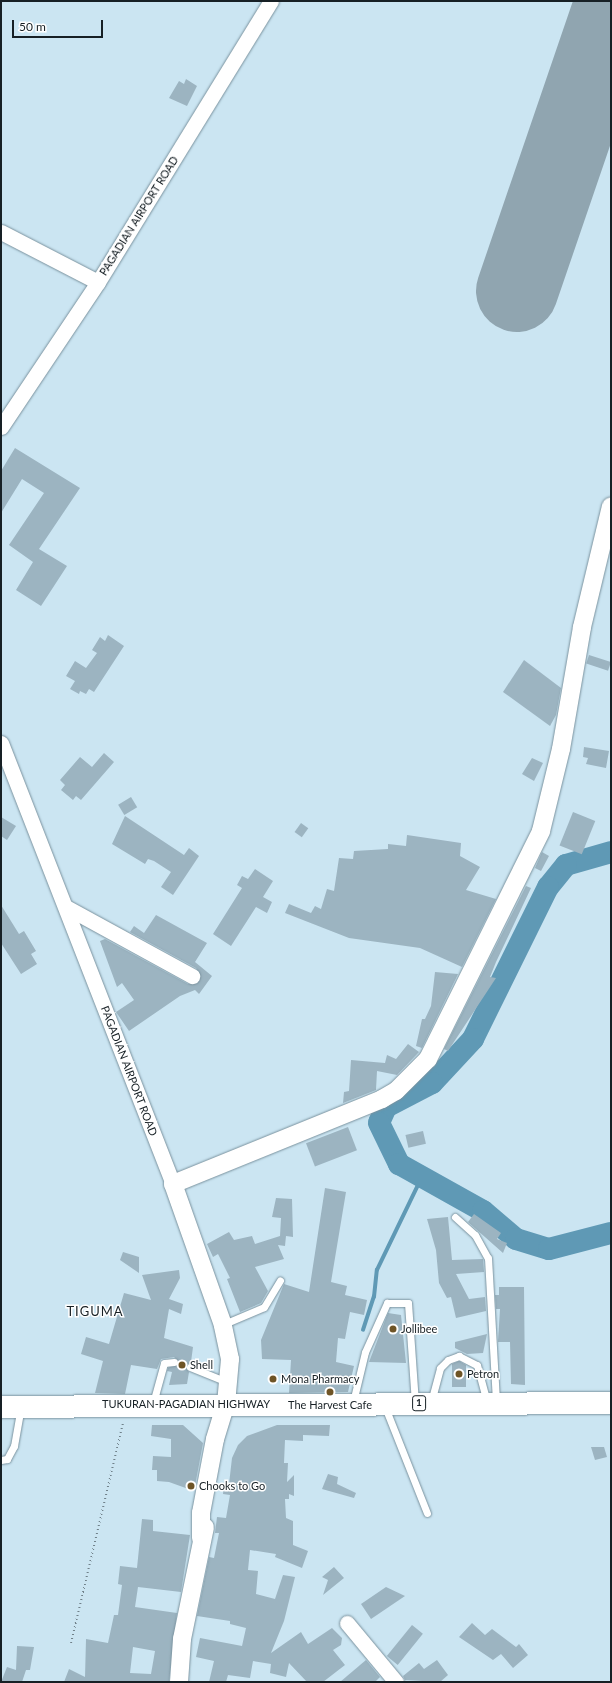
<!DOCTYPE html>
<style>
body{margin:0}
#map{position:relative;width:612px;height:1683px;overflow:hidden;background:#cbe5f2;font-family:Lato,sans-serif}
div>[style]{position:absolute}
.stream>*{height:3.5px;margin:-1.75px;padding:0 1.75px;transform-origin:1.75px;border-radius:1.75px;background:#5f99b5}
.river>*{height:22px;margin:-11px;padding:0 11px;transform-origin:11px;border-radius:11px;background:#5f99b5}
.runway>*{height:82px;margin:-41px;padding:0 41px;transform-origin:41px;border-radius:41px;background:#90a5b0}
.building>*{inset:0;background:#9cb4c1;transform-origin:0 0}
.path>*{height:2px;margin-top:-1px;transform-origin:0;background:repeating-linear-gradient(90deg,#70818a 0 1px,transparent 0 4px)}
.roads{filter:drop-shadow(0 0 1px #7a929e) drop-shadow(0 0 1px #7a929e)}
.service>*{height:7px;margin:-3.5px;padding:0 3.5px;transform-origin:3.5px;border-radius:3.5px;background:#fff}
.minor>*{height:15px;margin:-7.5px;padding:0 7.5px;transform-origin:7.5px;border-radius:7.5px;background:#fff}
.tertiary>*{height:18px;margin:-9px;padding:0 9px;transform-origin:9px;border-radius:9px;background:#fff}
.trunk>*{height:22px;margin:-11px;padding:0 11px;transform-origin:11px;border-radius:11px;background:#fff}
.dots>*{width:11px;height:11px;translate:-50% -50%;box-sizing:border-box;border:2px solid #fff;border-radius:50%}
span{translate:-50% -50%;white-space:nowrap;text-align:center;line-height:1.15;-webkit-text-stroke:3px #fff;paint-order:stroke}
.shield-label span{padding:1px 3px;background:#fff;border:1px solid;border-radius:3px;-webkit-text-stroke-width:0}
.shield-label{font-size:10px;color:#172025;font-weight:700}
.street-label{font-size:11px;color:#172025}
.poi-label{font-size:11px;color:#172025}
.left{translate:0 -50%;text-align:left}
.quarter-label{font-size:13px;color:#172025;letter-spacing:1px}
.frame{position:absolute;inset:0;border:2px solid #172025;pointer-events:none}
.scale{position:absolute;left:12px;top:20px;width:91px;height:18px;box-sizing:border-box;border:2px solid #172025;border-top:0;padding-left:5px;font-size:12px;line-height:14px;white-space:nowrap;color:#172025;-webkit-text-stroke:3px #fff;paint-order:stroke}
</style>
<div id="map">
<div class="stream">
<i style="left:609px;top:1233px;width:8px;rotate:-76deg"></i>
<i style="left:363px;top:1330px;width:35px;rotate:-72deg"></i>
<i style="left:374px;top:1297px;width:27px;rotate:-84deg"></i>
<i style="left:377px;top:1270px;width:103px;rotate:-64.2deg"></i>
</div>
<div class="river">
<i style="left:611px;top:852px;width:47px;rotate:163.9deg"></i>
<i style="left:566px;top:865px;width:28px;rotate:129deg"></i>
<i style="left:548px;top:887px;width:169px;rotate:116.3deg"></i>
<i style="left:473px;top:1039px;width:60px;rotate:133deg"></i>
<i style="left:432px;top:1083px;width:52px;rotate:152.4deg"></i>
<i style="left:386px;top:1107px;width:17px;rotate:114deg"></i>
<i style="left:379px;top:1123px;width:46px;rotate:64deg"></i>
<i style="left:399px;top:1164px;width:96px;rotate:29.2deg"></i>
<i style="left:483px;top:1211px;width:43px;rotate:40.3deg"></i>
<i style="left:516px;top:1239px;width:34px;rotate:17deg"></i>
<i style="left:549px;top:1249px;width:64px;rotate:-14.5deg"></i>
</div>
<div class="runway">
<i style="left:517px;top:291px;width:290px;rotate:-71.1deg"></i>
</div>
<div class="building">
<i style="clip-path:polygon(186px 79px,197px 86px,187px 106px,169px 98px,179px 81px,184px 84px)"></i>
<i style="clip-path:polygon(15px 448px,80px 488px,39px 549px,67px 566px,41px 606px,16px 590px,33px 562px,9px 545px,44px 493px,22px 479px,1px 513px,1px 471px)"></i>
<i style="clip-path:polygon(108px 635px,124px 646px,94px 692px,89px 689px,86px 694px,80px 691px,79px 694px,70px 689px,75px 681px,66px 676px,75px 661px,86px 668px,97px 653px,92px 650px,100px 637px,105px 641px)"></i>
<i style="left:589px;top:655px;width:23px;height:9px;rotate:18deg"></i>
<i style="clip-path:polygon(524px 660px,561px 688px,556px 715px,550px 726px,503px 692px)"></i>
<i style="clip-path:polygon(584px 747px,609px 751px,606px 768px,586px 764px,588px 758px,583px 757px)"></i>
<i style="clip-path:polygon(104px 753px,114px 762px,81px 800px,76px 796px,73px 800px,61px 790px,65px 785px,60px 780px,80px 757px,92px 767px)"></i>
<i style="clip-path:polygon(532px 758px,543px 763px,534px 781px,522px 774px)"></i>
<i style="left:131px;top:797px;width:12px;height:15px;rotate:59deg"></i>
<i style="left:573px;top:812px;width:24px;height:36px;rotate:22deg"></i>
<i style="clip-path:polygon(125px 816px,184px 855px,189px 848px,199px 856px,173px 895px,161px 887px,171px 872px,154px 861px,148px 859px,145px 864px,112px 844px)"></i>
<i style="clip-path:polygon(1px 817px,16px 826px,7px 840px,1px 836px)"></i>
<i style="left:301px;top:823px;width:9px;height:11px;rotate:36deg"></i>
<i style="clip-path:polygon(407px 835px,461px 843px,460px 856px,480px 867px,466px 890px,496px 899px,462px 967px,420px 948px,349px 938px,285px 913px,289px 904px,311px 913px,315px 906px,321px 909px,327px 889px,334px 891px,339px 858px,353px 859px,354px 851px,388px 849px,388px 844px,406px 846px)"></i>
<i style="clip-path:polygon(542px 852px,549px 856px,541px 871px,535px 868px)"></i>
<i style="clip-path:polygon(255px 869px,273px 881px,263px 897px,272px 902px,267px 913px,256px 907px,231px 946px,213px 934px,242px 888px,237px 885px,242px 876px,248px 879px)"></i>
<i style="clip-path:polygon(526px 886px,531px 888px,496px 962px,490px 977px,496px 978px,448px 1051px,444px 1049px)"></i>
<i style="clip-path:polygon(1px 905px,19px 934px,24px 931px,36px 951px,31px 954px,37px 964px,21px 974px,1px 943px)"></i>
<i style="clip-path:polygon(156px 915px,207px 943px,195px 962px,212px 976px,199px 994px,195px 990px,180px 996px,129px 1031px,116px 1012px,134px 1000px,122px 983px,117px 987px,100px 941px,105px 939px,188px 984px,197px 983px,201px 976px,196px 968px,130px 932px,134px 926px,144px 933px)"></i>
<i style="clip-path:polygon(435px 972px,458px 974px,422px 1048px,416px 1046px,422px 1019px,425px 1019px,431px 1006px)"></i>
<i style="clip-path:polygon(408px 1044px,419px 1052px,397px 1075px,377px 1071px,376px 1090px,343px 1103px,344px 1092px,349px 1091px,351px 1060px,385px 1063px,387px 1055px,396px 1059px)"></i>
<i style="left:348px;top:1127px;width:25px;height:45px;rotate:69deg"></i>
<i style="left:423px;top:1131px;width:13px;height:18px;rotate:77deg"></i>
<i style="clip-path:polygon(325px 1188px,346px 1192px,331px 1282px,347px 1286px,345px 1295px,367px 1300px,364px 1315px,350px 1312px,345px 1339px,338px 1338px,336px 1362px,354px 1366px,348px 1392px,289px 1393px,291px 1360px,262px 1359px,261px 1340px,284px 1284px,309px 1292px)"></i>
<i style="clip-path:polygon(276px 1198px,292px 1199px,293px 1237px,286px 1236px,285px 1246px,278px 1245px,284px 1259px,255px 1267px,268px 1291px,261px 1303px,240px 1312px,227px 1279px,230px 1278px,218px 1254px,213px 1257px,207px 1244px,229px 1232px,234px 1240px,252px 1236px,255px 1244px,280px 1236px,281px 1218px,272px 1217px)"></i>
<i style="clip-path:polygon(474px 1214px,501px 1233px,497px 1239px,507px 1243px,503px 1253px,468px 1222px)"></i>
<i style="clip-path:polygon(448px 1217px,452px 1260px,483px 1259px,484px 1272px,456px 1274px,469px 1299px,485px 1297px,486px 1311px,456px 1318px,451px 1297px,447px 1298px,439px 1283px,436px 1250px,427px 1219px)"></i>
<i style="clip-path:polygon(123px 1252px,139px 1257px,139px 1273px,120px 1260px)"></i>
<i style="clip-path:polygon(179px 1270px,180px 1278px,169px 1299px,183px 1304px,181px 1314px,169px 1309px,164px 1338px,193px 1347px,191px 1362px,185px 1366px,189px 1372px,187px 1384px,169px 1385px,172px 1372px,167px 1371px,168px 1368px,179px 1362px,174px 1357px,161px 1359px,157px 1369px,131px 1365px,125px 1394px,95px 1393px,103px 1361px,81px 1354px,86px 1337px,109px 1344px,124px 1293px,151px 1300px,142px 1275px)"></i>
<i style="clip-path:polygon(499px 1287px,524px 1287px,525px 1385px,511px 1384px,510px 1342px,498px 1342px,500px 1309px,496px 1309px,495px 1295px,499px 1295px)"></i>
<i style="clip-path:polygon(388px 1313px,401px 1315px,406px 1363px,369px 1362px)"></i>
<i style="clip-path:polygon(487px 1334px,483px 1353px,467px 1354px,455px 1348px,455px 1342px)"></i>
<i style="clip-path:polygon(459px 1361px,466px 1365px,466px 1387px,452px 1387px,452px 1364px)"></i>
<i style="clip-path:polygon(152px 1425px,183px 1425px,203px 1443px,194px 1491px,169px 1482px,157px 1481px,157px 1470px,152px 1470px,153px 1456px,171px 1457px,171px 1439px,151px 1436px)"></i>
<i style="clip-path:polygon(277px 1425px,330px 1425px,329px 1436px,303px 1435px,303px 1441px,285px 1440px,284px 1463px,288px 1463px,287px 1482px,294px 1475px,294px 1496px,289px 1494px,289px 1499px,285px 1499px,286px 1518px,293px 1521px,293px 1545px,308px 1551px,302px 1568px,275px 1557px,276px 1554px,250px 1550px,248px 1570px,258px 1571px,256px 1594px,275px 1599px,283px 1575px,295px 1577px,284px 1621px,271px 1653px,301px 1632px,308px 1644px,332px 1628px,342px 1638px,341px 1645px,333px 1650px,345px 1665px,323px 1682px,307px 1682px,289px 1663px,286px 1677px,270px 1673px,271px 1664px,253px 1661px,250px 1678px,228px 1675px,226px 1682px,209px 1682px,214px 1661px,196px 1657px,200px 1638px,242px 1646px,246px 1628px,230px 1624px,230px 1621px,197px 1616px,209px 1557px,214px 1558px,219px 1533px,215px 1533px,217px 1517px,226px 1518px,230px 1495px,223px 1494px,224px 1484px,229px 1484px,232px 1458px,238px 1445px,247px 1436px)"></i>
<i style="clip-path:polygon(591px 1447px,604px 1447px,607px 1457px,595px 1460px)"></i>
<i style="clip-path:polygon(328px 1474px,338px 1477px,337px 1484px,356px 1493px,354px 1498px,322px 1489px)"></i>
<i style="clip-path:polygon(evenodd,142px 1519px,153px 1520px,153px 1531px,190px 1535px,181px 1592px,138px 1587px,135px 1607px,177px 1613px,169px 1682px,64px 1682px,69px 1669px,85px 1677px,86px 1639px,108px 1643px,114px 1615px,118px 1615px,122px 1585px,118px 1584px,120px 1566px,137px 1568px,142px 1519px,133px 1647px,155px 1651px,151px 1674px,130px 1673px,133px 1647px)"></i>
<i style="clip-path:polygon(334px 1567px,344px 1578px,323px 1595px,328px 1580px,322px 1577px)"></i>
<i style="clip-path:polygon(386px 1587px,405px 1596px,371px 1619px,361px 1604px)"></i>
<i style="clip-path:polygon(472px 1623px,485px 1635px,492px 1629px,516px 1647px,519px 1644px,528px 1655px,513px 1668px,501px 1654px,493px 1660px,459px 1637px)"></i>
<i style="left:412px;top:1625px;width:14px;height:40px;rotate:39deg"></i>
<i style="clip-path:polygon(17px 1646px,34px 1647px,30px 1670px,26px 1670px,22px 1682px,1px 1682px,7px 1667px,16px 1670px)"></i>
<i style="clip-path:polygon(366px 1660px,380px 1677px,375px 1682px,340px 1682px)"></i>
<i style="clip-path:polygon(437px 1660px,448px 1675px,440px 1682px,405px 1680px,403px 1676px,419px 1663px,424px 1669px)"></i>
</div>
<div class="path">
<i style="left:71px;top:1643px;width:226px;rotate:-76.7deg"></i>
</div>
<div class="roads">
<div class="service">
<i style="left:455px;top:1217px;width:27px;rotate:42deg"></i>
<i style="left:475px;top:1235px;width:26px;rotate:61deg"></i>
<i style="left:488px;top:1258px;width:144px;rotate:86.8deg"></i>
<i style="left:224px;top:1324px;width:43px;rotate:-23deg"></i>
<i style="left:264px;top:1307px;width:31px;rotate:-59deg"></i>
<i style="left:190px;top:1367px;width:40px;rotate:22deg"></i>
<i style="left:353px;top:1402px;width:51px;rotate:-76.5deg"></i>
<i style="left:365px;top:1352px;width:54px;rotate:-65.8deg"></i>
<i style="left:387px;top:1303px;width:21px"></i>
<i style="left:408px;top:1303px;width:99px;rotate:86deg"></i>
<i style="left:431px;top:1402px;width:35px;rotate:-75deg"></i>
<i style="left:440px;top:1368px;width:11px;rotate:-45deg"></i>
<i style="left:448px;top:1360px;width:12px;rotate:-20deg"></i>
<i style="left:459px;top:1356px;width:20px;rotate:27deg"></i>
<i style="left:477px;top:1365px;width:38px;rotate:75deg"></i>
<i style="left:153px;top:1403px;width:41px;rotate:-74.6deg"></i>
<i style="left:164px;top:1363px;width:10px;rotate:-6deg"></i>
<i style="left:385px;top:1407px;width:114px;rotate:68.4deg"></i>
<i style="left:1px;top:1460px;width:6px;rotate:-9deg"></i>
<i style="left:7px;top:1459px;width:15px;rotate:-62deg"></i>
<i style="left:14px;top:1446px;width:39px;rotate:-80deg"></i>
</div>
<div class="minor">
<i style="left:1px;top:232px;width:109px;rotate:27.3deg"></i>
<i style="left:1px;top:427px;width:174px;rotate:-56.2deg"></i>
<i style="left:98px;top:282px;width:330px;rotate:-58.4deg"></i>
<i style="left:1px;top:743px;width:473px;rotate:68.7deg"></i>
<i style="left:66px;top:907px;width:144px;rotate:28.7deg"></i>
<i style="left:347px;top:1623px;width:77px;rotate:50.3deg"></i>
</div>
<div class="tertiary">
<i style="left:201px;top:1538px;width:25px;rotate:-90deg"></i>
<i style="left:201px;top:1513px;width:75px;rotate:-79.3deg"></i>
<i style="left:215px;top:1439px;width:37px;rotate:-73deg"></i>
<i style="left:226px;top:1404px;width:45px;rotate:-84.9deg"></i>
<i style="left:230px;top:1359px;width:35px;rotate:-102deg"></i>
<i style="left:223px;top:1325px;width:150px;rotate:-109.5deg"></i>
<i style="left:173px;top:1184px;width:226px;rotate:-22.1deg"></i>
<i style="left:382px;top:1099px;width:16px;rotate:-30deg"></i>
<i style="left:396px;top:1091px;width:45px;rotate:-45deg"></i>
<i style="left:428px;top:1059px;width:254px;rotate:-63.6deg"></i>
<i style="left:541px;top:831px;width:84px;rotate:-76.3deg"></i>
<i style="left:561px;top:749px;width:124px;rotate:-80.2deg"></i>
<i style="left:582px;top:627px;width:124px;rotate:-76.5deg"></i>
<i style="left:179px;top:1682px;width:43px;rotate:-86deg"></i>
<i style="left:182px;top:1639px;width:114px;rotate:-78.4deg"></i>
</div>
<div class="trunk">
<i style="left:1px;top:1407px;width:610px;rotate:-0.38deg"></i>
</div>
</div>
<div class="dots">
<i style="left:393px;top:1329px;background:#6e5426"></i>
<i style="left:182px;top:1365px;background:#6e5426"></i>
<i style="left:459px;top:1374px;background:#6e5426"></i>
<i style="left:273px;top:1379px;background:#6e5426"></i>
<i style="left:330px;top:1392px;background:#6e5426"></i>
<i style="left:191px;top:1486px;background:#6e5426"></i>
</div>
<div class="shield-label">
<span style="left:419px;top:1403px">1</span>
</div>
<div class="street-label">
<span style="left:139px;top:216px;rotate:-58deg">PAGADIAN AIRPORT ROAD</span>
<span style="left:129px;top:1071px;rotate:69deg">PAGADIAN AIRPORT ROAD</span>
<span style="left:186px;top:1404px">TUKURAN-PAGADIAN HIGHWAY</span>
</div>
<div class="poi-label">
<span class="left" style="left:401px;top:1329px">Jollibee</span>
<span class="left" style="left:190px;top:1365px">Shell</span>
<span class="left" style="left:467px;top:1374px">Petron</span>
<span class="left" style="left:281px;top:1379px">Mona Pharmacy</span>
<span style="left:330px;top:1405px">The Harvest Cafe</span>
<span class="left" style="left:199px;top:1486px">Chooks to Go</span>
</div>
<div class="quarter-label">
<span style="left:95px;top:1311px">TIGUMA</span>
</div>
<div class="frame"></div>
<div class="scale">50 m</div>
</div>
